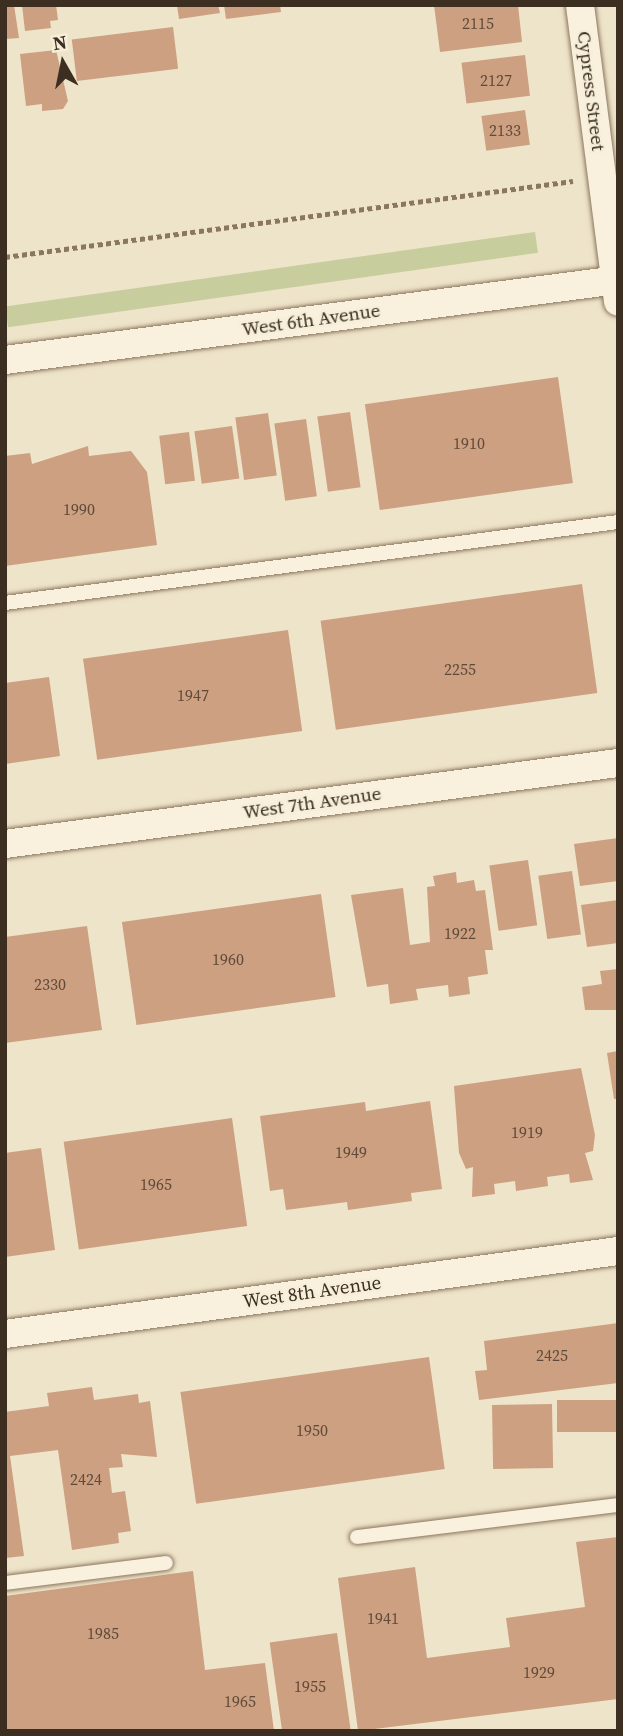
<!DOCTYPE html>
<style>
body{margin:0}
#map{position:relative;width:623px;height:1736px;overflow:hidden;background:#eee4c9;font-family:"Source Serif 4",serif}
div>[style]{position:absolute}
.green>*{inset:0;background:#c7cd9d;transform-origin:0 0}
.building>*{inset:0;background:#cca080;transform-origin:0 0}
.path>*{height:4.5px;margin-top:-2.25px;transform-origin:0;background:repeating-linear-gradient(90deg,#8b765e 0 5px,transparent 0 8.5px)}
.roads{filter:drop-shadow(0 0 2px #8b765e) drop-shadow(0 0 2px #8b765e)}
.lane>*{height:14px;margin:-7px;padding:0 7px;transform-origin:7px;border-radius:7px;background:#f9f1dd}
.street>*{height:28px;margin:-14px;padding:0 14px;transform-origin:14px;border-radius:14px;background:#f9f1dd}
span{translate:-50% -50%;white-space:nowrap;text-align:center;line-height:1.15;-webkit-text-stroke:5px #f6eed9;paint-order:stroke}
.number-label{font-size:16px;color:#604a39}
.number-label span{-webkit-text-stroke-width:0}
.street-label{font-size:19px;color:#3c2e21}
.frame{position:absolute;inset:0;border:7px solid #3c2e21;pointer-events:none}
.north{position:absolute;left:28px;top:28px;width:70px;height:70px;-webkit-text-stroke:5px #f6eed9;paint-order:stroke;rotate:351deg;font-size:19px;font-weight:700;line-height:28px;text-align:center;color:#3c2e21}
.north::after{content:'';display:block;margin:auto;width:24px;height:32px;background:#3c2e21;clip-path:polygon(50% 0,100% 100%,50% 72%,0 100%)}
</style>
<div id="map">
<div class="green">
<i style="left:535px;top:232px;width:21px;height:535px;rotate:82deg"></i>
</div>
<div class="building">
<i style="clip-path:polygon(5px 5px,14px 5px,19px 38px,5px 39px)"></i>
<i style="clip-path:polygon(22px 5px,56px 5px,58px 20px,50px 21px,51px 28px,25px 31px)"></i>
<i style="clip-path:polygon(177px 5px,218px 5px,220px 13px,179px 19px)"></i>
<i style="clip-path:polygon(224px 5px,280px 5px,281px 12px,226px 19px)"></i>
<i style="clip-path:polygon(434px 5px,518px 5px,522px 42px,440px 52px)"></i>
<i style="left:173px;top:27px;width:42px;height:102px;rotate:83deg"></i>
<i style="clip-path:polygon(56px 50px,68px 101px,63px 109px,42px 111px,42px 104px,26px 106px,20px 54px)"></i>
<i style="left:525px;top:55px;width:41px;height:64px;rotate:83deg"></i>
<i style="left:525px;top:110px;width:35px;height:44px;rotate:82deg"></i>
<i style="left:558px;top:377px;width:107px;height:195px;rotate:82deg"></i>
<i style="left:350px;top:412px;width:76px;height:33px;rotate:82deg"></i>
<i style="left:268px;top:413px;width:63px;height:33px;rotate:82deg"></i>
<i style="left:306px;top:419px;width:78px;height:32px;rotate:82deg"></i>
<i style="left:232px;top:426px;width:53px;height:38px;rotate:82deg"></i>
<i style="left:189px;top:432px;width:49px;height:30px;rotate:83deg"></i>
<i style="clip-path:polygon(88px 446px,89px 456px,131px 451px,147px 472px,157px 545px,5px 566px,5px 456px,30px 453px,32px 464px)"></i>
<i style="left:582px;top:584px;width:110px;height:264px;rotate:82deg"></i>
<i style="left:288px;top:630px;width:102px;height:207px;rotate:82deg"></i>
<i style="clip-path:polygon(49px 677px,60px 756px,5px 764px,5px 683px)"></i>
<i style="clip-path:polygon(618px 838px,618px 881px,580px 886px,574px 844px)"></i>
<i style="left:528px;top:860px;width:66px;height:39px;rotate:82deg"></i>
<i style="left:572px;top:871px;width:64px;height:34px;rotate:82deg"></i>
<i style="clip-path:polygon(456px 872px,457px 883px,474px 880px,476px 891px,485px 890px,493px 950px,485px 950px,488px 974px,468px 977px,470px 994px,449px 997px,448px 985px,416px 989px,418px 1000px,390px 1004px,388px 984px,367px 987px,351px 895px,403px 888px,410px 945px,430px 942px,427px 887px,435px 886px,433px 876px)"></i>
<i style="left:321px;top:894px;width:104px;height:201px;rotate:82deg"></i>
<i style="clip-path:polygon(618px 900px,618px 943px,587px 947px,581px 905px)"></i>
<i style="clip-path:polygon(87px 926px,102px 1030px,5px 1043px,5px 937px)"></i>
<i style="clip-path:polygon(618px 969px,618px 1010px,585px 1010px,582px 987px,602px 984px,600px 971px)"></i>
<i style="clip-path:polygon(618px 1051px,618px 1099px,614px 1099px,607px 1053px)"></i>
<i style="clip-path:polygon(581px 1068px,595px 1135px,593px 1151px,585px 1153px,593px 1180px,570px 1183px,569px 1174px,547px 1177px,548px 1186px,516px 1191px,515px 1181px,494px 1184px,495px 1194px,472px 1197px,473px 1167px,466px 1169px,459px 1153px,454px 1086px)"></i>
<i style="clip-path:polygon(430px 1101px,442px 1189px,411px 1193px,412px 1201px,348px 1210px,347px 1202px,286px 1210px,283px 1189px,270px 1191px,260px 1116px,365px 1102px,366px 1111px)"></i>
<i style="left:232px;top:1118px;width:109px;height:170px;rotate:82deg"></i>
<i style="clip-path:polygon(41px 1148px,55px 1250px,5px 1257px,5px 1153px)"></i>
<i style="clip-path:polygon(618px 1323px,618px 1383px,479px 1400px,475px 1371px,487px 1370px,484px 1341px)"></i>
<i style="left:429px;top:1357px;width:113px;height:251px;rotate:82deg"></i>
<i style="clip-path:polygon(92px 1387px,94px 1400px,138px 1394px,139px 1403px,150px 1401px,157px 1457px,121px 1454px,123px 1467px,109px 1468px,112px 1493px,125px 1491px,131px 1531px,118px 1533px,119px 1543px,72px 1550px,58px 1450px,10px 1456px,24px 1556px,5px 1558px,5px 1412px,49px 1406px,47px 1393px)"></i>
<i style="left:618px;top:1400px;width:32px;height:61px;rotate:90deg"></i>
<i style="left:552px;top:1404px;width:64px;height:60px;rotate:89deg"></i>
<i style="clip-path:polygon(618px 1537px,618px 1699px,358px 1731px,338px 1578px,415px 1567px,427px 1658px,510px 1647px,506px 1618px,585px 1607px,576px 1542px)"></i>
<i style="clip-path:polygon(193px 1571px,205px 1670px,265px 1663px,274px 1731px,5px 1731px,5px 1596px)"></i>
<i style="left:337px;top:1633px;width:99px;height:68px;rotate:82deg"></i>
</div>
<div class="path">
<i style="left:5px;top:257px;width:573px;rotate:-7.62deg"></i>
</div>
<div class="roads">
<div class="lane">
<i style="left:5px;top:603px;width:618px;rotate:-7.53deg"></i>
<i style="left:357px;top:1537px;width:263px;rotate:-7deg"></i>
<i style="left:5px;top:1583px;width:162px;rotate:-7.1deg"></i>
</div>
<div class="street">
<i style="left:580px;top:5px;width:299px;rotate:82.7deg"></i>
<i style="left:5px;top:360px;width:618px;rotate:-7.44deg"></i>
<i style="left:5px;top:844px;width:618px;rotate:-7.53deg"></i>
<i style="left:5px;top:1334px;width:619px;rotate:-7.71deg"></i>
</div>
</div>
<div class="number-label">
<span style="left:478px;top:23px">2115</span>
<span style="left:496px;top:80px">2127</span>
<span style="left:505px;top:130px">2133</span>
<span style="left:469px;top:443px">1910</span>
<span style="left:79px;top:509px">1990</span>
<span style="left:460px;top:669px">2255</span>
<span style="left:193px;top:695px">1947</span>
<span style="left:460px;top:933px">1922</span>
<span style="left:228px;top:959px">1960</span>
<span style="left:50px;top:984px">2330</span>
<span style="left:527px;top:1132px">1919</span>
<span style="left:351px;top:1152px">1949</span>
<span style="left:156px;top:1184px">1965</span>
<span style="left:552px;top:1355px">2425</span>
<span style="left:312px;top:1430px">1950</span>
<span style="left:86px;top:1479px">2424</span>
<span style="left:383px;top:1618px">1941</span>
<span style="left:103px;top:1633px">1985</span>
<span style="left:539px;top:1672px">1929</span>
<span style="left:310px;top:1686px">1955</span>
<span style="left:240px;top:1701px">1965</span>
</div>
<div class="street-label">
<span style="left:591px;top:91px;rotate:83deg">Cypress Street</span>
<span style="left:311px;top:320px;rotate:-8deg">West 6th Avenue</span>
<span style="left:312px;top:803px;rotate:-8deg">West 7th Avenue</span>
<span style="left:312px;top:1292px;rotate:-8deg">West 8th Avenue</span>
</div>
<div class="frame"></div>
<div class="north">N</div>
</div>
